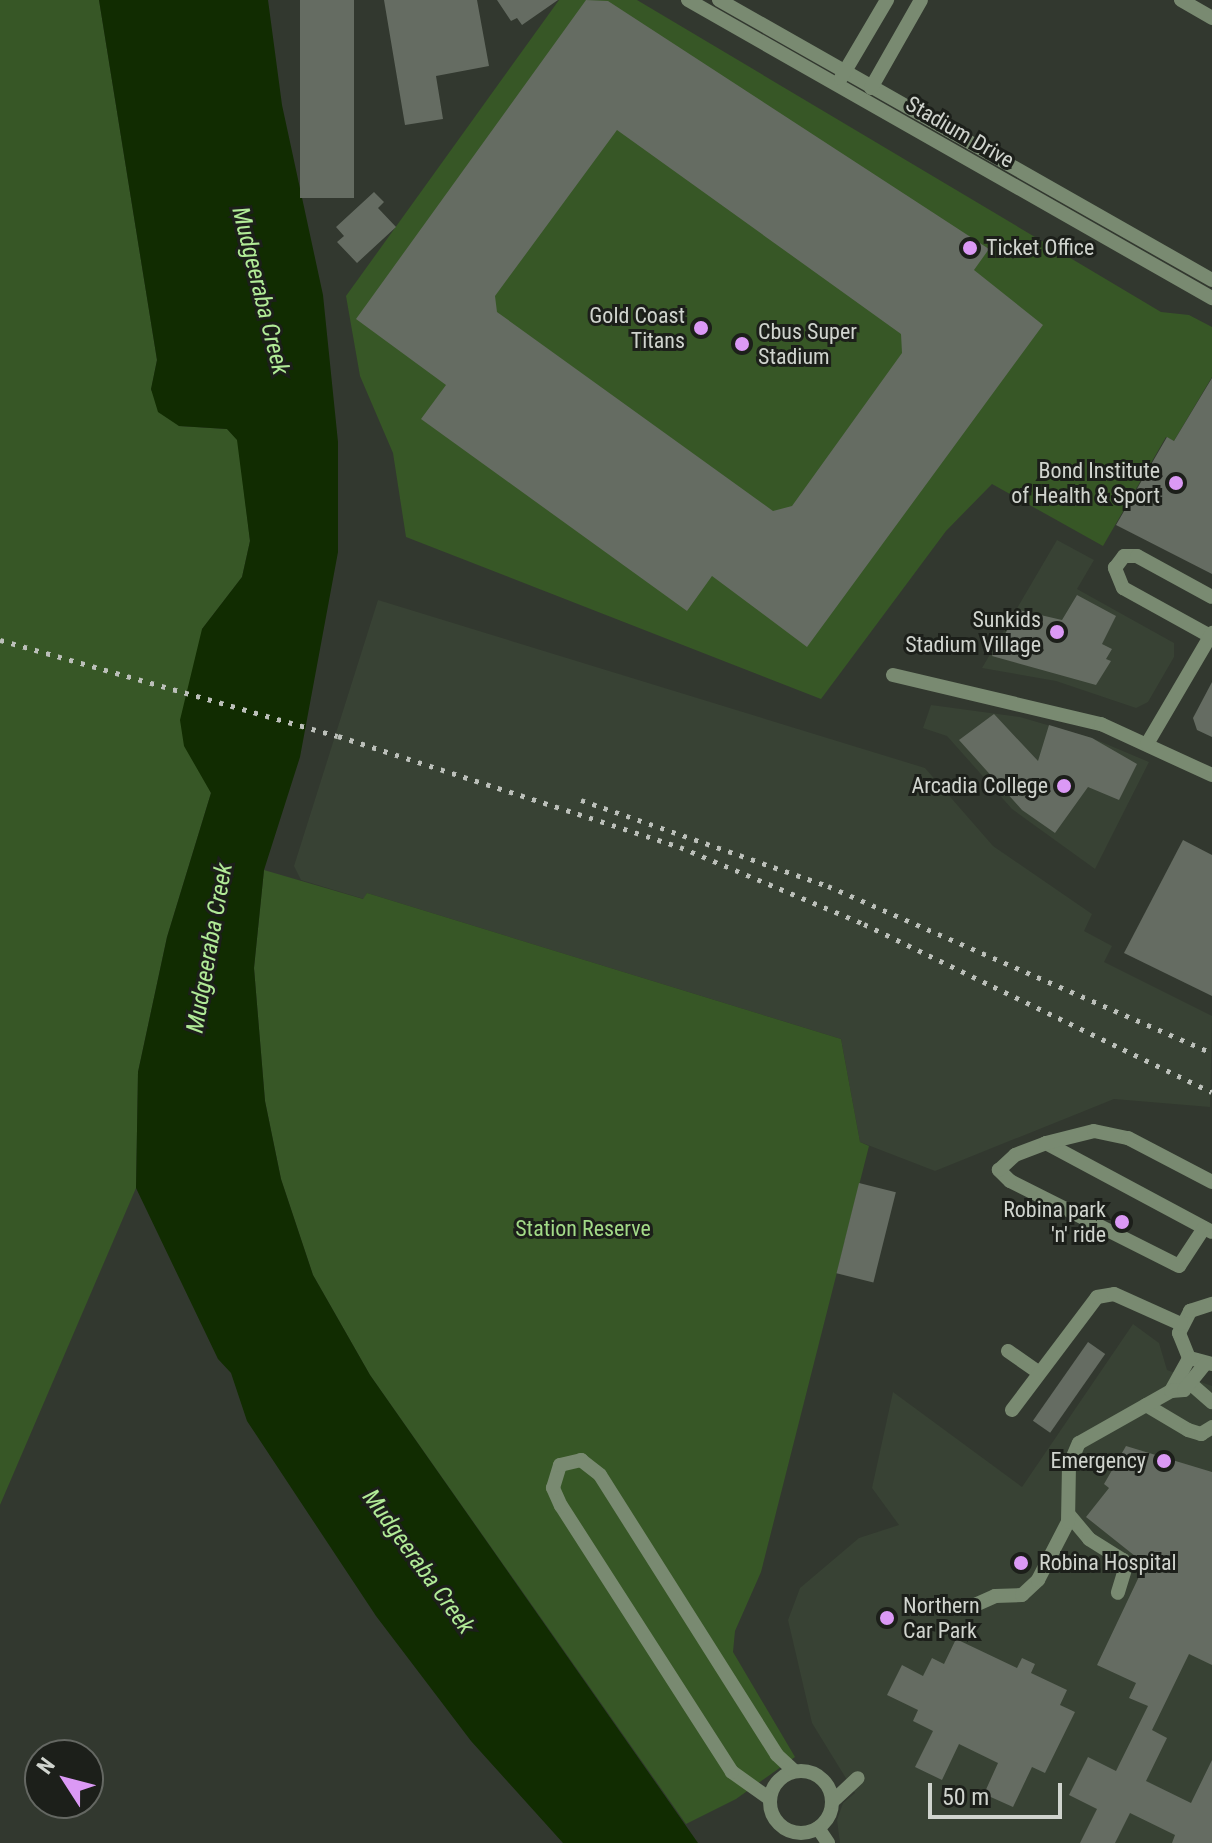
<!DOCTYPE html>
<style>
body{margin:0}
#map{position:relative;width:1212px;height:1843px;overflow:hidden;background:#32382f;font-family:"Roboto Condensed",sans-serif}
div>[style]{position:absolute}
.built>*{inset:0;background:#384234}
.green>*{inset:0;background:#375726}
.water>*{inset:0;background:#112c01}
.building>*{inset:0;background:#656c62;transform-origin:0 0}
.minor>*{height:14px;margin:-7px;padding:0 7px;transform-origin:7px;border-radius:7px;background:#798a71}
.minor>.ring{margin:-7px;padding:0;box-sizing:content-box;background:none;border:14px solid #798a71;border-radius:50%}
.rail>*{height:5px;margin-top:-2.5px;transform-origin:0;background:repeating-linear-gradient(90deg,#bcc0ba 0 4px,transparent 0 12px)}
.dots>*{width:22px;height:22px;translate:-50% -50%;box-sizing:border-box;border:4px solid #1c1f1a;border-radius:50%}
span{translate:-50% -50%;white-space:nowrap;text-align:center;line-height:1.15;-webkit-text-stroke:6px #1c1f1a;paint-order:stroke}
.street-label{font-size:22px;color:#d0d4ce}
.poi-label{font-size:22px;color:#d0d4ce}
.left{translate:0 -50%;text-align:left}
.right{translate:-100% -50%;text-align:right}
.park-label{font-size:22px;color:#a2da87}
.water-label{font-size:24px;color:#b1eb97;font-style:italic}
.north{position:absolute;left:24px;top:1739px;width:80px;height:80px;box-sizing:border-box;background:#1c1f1a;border:2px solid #646762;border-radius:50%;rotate:306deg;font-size:22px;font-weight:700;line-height:32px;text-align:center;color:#d0d4ce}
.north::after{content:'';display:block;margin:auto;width:28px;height:36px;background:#db99f5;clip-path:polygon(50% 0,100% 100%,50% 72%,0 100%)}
.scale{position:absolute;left:928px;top:1783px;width:134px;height:36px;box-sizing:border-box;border:4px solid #d0d4ce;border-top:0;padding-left:10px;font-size:24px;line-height:28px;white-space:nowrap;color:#d0d4ce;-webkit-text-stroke:6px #1c1f1a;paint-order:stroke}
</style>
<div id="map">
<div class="built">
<i style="clip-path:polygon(1057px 540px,1094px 560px,1077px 589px,1174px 643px,1174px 657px,1148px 702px,1136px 708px,1056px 681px,982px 668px)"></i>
<i style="clip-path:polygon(378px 600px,925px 768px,993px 846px,1092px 914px,1084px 931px,1112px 946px,1104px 962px,1212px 1016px,1210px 1107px,1114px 1099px,935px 1171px,860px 1142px,841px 1039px,367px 893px,364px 899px,301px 880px,294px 866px)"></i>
<i style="clip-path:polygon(931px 705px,1020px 717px,1092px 738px,1149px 762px,1095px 869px,1012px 809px,947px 736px,923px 728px)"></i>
<i style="clip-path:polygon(1133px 1324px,1159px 1343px,1167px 1370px,1212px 1386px,1212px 1843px,840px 1843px,837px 1820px,843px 1803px,855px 1793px,812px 1723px,788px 1620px,800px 1588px,859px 1538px,899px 1525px,872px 1488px,893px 1392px,1022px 1487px)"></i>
</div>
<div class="green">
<i style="clip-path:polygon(0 0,99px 0,157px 360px,151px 390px,179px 426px,227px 429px,238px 440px,250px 541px,242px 577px,202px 629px,200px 769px,211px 793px,167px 937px,138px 1072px,136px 1188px,0 1505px)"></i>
<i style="clip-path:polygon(559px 0,637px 0,1161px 312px,1189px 315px,1212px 327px,1212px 377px,1174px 441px,1166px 437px,1103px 546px,992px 484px,946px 531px,821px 699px,406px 537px,393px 453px,360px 376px,346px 296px)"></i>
<i style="clip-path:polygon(264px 870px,363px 899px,367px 893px,841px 1039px,860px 1142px,869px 1146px,761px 1572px,735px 1631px,733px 1652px,795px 1757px,736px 1799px,686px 1824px,370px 1375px,313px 1275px,281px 1179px,265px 1101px,254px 968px)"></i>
</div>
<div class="water">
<i style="clip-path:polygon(99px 0,268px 0,282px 105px,323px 295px,338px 442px,338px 552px,300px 757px,264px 870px,254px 968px,265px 1101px,281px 1179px,313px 1275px,370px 1375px,698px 1843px,563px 1843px,471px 1741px,376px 1616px,247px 1421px,231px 1373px,218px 1359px,136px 1188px,138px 1072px,167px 937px,211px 793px,184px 746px,180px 720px,202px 629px,242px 577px,250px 541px,237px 440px,227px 429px,179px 426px,158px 412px,151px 389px,157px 360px)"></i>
</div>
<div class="building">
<i style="left:300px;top:0;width:54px;height:198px"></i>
<i style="clip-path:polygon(384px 0,477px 0,489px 66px,436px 76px,443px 119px,405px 125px)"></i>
<i style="clip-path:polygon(497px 0,558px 0,522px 25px,517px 18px,511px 21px)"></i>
<i style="clip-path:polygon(evenodd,586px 0,608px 1px,989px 249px,974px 270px,1043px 325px,807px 647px,712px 576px,687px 611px,421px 419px,446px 385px,356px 319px,586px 0,617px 130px,901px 334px,902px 353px,792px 506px,773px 511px,497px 312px,495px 296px,617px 130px)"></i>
<i style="clip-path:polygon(374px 192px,384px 202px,378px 208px,396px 227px,357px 263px,337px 242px,344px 236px,336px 227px)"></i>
<i style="clip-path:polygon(1212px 378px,1212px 574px,1116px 525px,1167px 437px,1174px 441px)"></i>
<i style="clip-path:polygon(1077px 595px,1116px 616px,1102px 644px,1112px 649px,1106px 659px,1111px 661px,1096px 685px,992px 656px,1019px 610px,1062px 620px)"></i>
<i style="clip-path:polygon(1212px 682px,1212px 737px,1197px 730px,1193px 718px)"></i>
<i style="clip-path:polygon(994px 714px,1038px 761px,1049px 725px,1092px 738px,1137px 764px,1119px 800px,1088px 787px,1055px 833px,1022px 810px,959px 740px)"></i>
<i style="clip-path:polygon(1183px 840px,1212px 855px,1212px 996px,1124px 953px)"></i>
<i style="left:859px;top:1183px;width:38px;height:93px;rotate:14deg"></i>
<i style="left:1088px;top:1342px;width:21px;height:96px;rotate:35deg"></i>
<i style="clip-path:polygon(1126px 1446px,1212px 1472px,1212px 1665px,1189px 1654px,1152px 1730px,1167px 1738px,1146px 1781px,1191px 1803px,1212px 1760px,1212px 1843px,1172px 1843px,1175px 1835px,1130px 1813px,1115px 1843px,1080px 1843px,1097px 1809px,1069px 1795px,1088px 1757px,1116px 1771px,1148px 1706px,1129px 1698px,1136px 1683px,1097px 1665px,1145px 1564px,1086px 1517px,1109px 1488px,1104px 1484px)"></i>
<i style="clip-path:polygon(956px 1639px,1017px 1668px,1022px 1658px,1035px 1664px,1031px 1673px,1067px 1690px,1060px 1705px,1075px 1712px,1045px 1773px,1032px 1767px,1013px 1807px,984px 1794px,998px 1763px,959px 1744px,942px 1780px,915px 1767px,933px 1731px,913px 1721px,918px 1710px,887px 1695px,902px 1665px,923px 1676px,932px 1658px,944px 1664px)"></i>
</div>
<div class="minor">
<i style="left:688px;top:0;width:603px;rotate:29.63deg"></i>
<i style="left:719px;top:0;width:567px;rotate:29.59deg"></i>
<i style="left:1181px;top:0;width:36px;rotate:30deg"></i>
<i style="left:841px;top:78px;width:91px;rotate:-59.5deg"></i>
<i style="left:871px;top:88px;width:101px;rotate:-60.4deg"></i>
<i style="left:1210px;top:636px;width:99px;rotate:-151.1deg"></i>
<i style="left:1123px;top:588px;width:22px;rotate:-112deg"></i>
<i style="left:1115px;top:568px;width:15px;rotate:-53deg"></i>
<i style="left:1124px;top:556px;width:13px"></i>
<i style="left:1137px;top:556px;width:85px;rotate:28.7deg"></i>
<i style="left:893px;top:675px;width:214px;rotate:13.3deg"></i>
<i style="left:1101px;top:724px;width:122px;rotate:24.7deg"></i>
<i style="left:1147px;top:744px;width:129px;rotate:-59.6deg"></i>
<i style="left:1046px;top:1143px;width:188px;rotate:28.2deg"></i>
<i style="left:1204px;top:1228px;width:45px;rotate:123.3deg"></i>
<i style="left:1179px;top:1266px;width:189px;rotate:-153.3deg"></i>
<i style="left:1010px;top:1181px;width:16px;rotate:-135deg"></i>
<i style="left:999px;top:1170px;width:22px;rotate:-43deg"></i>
<i style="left:1015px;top:1155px;width:33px;rotate:-21deg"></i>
<i style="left:1046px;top:1143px;width:49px;rotate:-14deg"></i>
<i style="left:1094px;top:1131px;width:35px;rotate:12deg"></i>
<i style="left:1128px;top:1138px;width:95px;rotate:27.6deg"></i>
<i style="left:1008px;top:1351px;width:38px;rotate:35deg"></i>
<i style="left:1212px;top:1364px;width:24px;rotate:-165deg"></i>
<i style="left:1189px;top:1358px;width:27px;rotate:-112deg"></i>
<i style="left:1179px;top:1333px;width:25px;rotate:-63deg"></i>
<i style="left:1190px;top:1311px;width:23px;rotate:-18deg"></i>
<i style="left:1191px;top:1384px;width:28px;rotate:41deg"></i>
<i style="left:1171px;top:1391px;width:38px;rotate:-61deg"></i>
<i style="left:1146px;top:1405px;width:49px;rotate:30.8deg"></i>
<i style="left:1188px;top:1430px;width:14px;rotate:17deg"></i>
<i style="left:1201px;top:1434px;width:13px;rotate:-32deg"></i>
<i style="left:1012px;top:1410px;width:141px;rotate:-53deg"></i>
<i style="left:1097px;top:1297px;width:17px;rotate:-10deg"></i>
<i style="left:1114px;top:1294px;width:73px;rotate:24.1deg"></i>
<i style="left:1070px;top:1516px;width:30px;rotate:50deg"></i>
<i style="left:1089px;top:1539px;width:40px;rotate:32deg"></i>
<i style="left:1123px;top:1560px;width:7px;rotate:63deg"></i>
<i style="left:1126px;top:1566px;width:28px;rotate:107deg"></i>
<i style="left:966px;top:1609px;width:32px;rotate:-24deg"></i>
<i style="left:995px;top:1596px;width:27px;rotate:-2deg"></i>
<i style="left:1022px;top:1595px;width:22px;rotate:-43deg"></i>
<i style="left:1038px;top:1580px;width:65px;rotate:-62.7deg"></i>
<i style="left:1068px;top:1522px;width:56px;rotate:-89deg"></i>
<i style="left:1069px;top:1466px;width:25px;rotate:-67deg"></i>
<i style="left:1079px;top:1443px;width:106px;rotate:-29.5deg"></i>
<i style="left:1171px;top:1391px;width:13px;rotate:-4deg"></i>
<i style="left:1184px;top:1390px;width:33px;rotate:-51deg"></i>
<i class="ring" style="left:770px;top:1771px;width:48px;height:48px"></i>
<i style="left:770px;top:1799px;width:47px;rotate:-144.6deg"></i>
<i style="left:732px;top:1772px;width:316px;rotate:-122.7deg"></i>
<i style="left:561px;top:1506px;width:20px;rotate:-114deg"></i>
<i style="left:553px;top:1488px;width:24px;rotate:-73deg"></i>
<i style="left:560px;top:1465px;width:22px;rotate:-13deg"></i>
<i style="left:581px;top:1460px;width:24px;rotate:38deg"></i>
<i style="left:600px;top:1475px;width:331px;rotate:57.7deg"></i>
<i style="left:777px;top:1755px;width:23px;rotate:43deg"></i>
<i style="left:832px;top:1802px;width:35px;rotate:-43deg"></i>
<i style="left:818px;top:1828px;width:18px;rotate:56deg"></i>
</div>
<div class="rail">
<i style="left:0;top:640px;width:351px;rotate:15.9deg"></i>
<i style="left:338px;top:736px;width:360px;rotate:18deg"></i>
<i style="left:680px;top:847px;width:199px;rotate:22.7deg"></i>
<i style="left:864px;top:924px;width:386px;rotate:25.8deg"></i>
<i style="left:581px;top:800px;width:262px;rotate:19.2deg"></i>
<i style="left:828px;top:886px;width:419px;rotate:23.5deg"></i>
</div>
<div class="dots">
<i style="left:970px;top:248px;background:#db99f5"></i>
<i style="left:701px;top:328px;background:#db99f5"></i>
<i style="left:742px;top:344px;background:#db99f5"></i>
<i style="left:1176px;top:483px;background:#db99f5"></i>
<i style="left:1057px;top:632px;background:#db99f5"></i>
<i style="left:1064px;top:786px;background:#db99f5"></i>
<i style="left:1122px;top:1222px;background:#db99f5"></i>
<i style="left:1164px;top:1461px;background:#db99f5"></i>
<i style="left:1021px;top:1563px;background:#db99f5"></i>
<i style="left:887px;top:1618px;background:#db99f5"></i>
</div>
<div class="street-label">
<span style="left:960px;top:132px;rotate:30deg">Stadium Drive</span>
</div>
<div class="poi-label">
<span class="left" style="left:986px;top:248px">Ticket Office</span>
<span class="right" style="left:685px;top:328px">Gold Coast<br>Titans</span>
<span class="left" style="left:758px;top:344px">Cbus Super<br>Stadium</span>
<span class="right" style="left:1160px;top:483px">Bond Institute<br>of Health &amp; Sport</span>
<span class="right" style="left:1041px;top:632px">Sunkids<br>Stadium Village</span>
<span class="right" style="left:1048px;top:786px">Arcadia College</span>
<span class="right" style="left:1106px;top:1222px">Robina park<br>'n' ride</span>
<span class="right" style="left:1146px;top:1461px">Emergency</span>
<span class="left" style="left:1039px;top:1563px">Robina Hospital</span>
<span class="left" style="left:903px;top:1618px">Northern<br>Car Park</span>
</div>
<div class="park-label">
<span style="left:583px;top:1229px">Station Reserve</span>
</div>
<div class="water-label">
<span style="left:260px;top:291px;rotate:76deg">Mudgeeraba Creek</span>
<span style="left:210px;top:948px;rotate:-80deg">Mudgeeraba Creek</span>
<span style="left:418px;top:1562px;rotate:54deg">Mudgeeraba Creek</span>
</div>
<div class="north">N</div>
<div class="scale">50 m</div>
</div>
